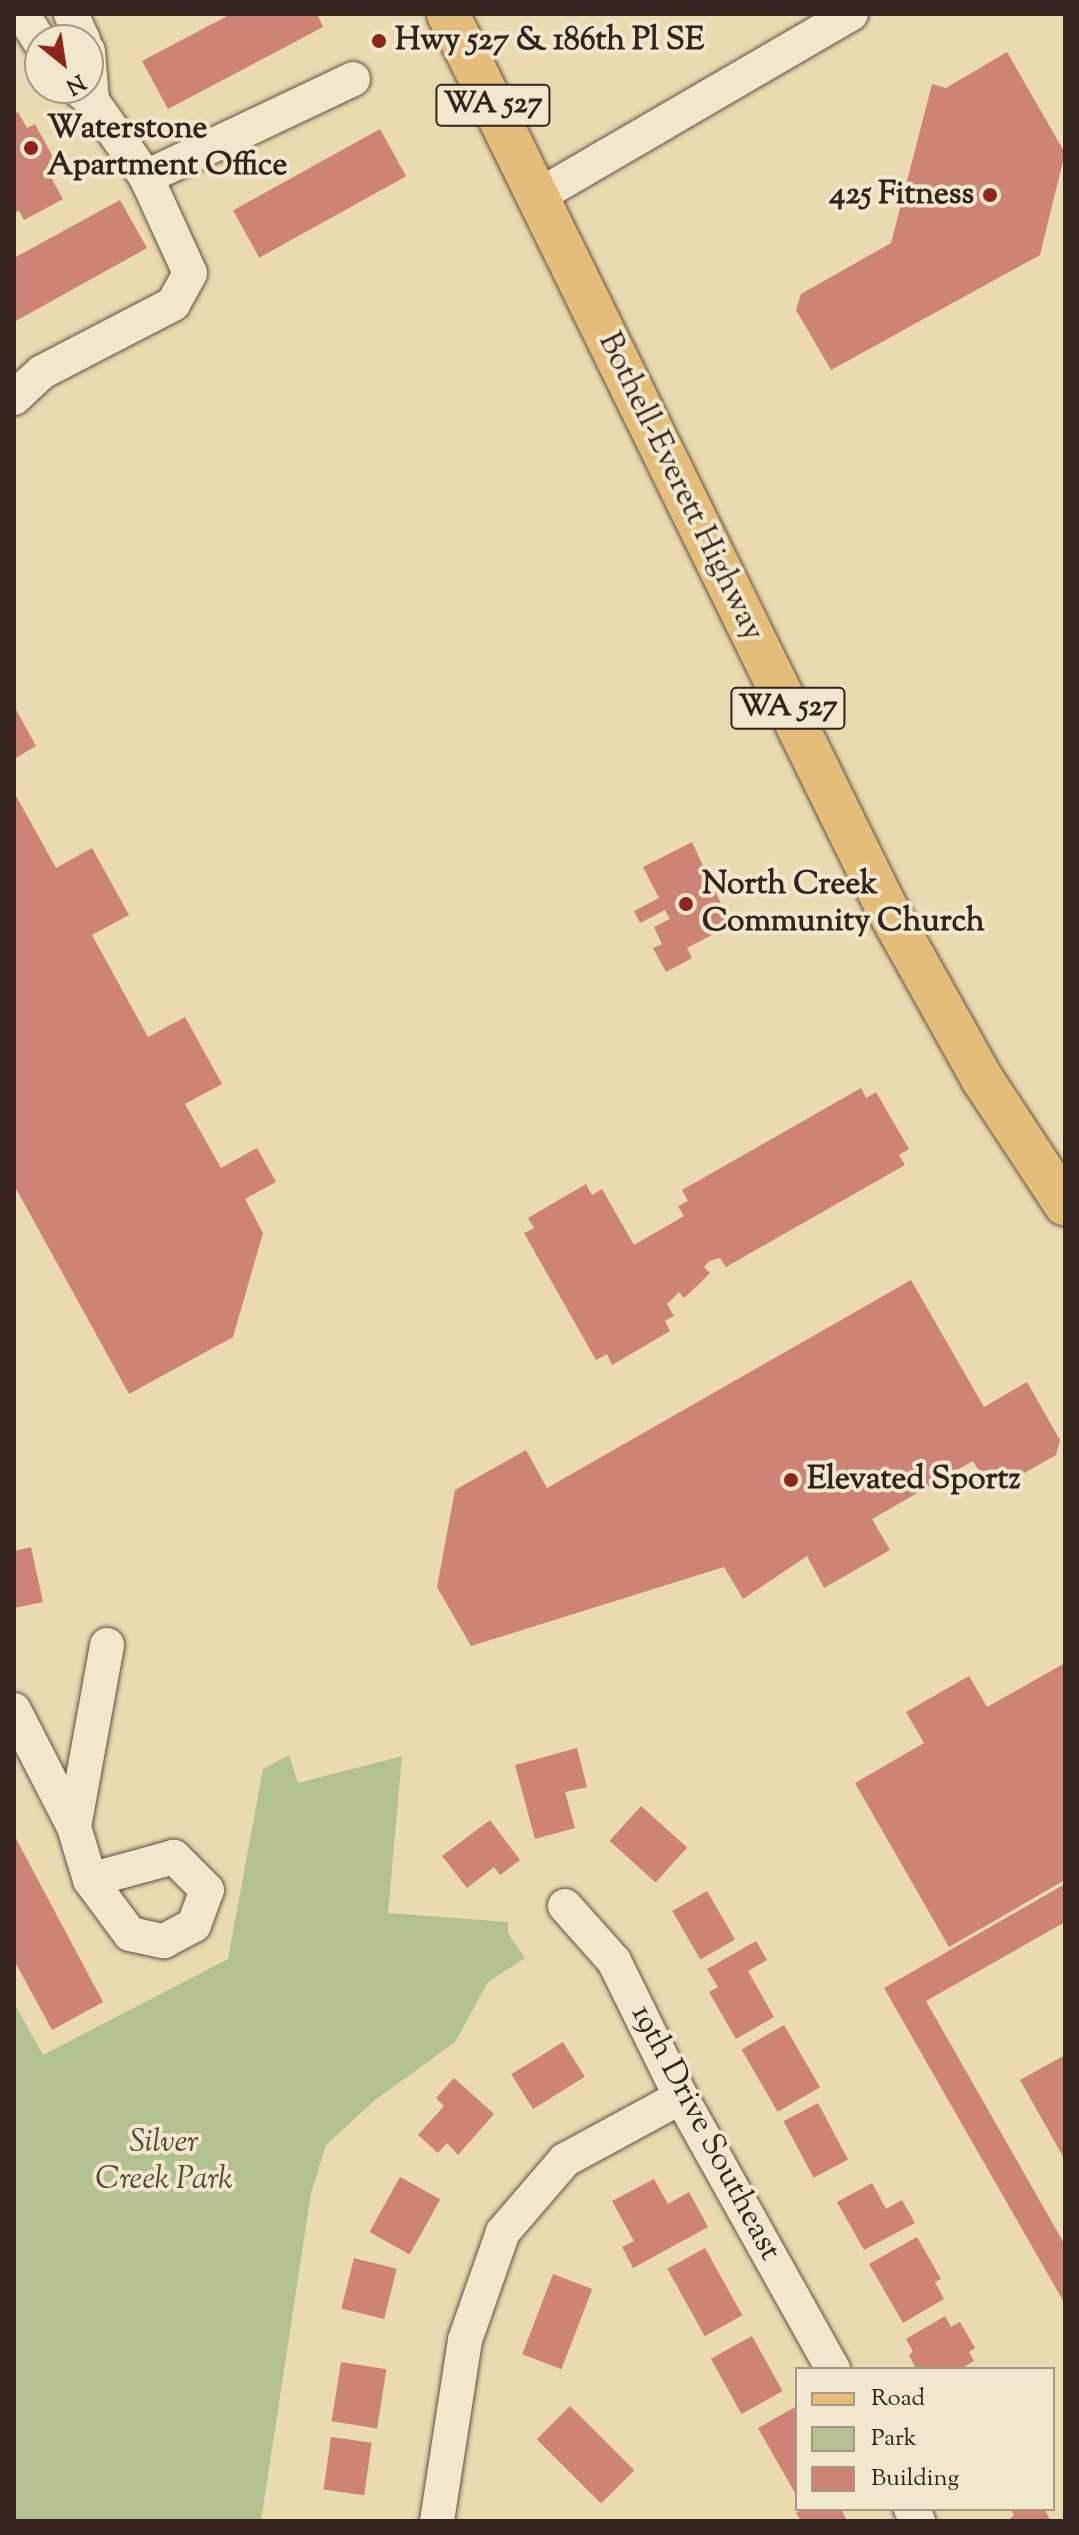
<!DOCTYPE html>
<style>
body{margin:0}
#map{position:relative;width:1079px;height:2535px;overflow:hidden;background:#e9dab0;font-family:"Sorts Mill Goudy",serif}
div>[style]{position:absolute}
.green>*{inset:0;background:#b1c190}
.building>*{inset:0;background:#cd8475;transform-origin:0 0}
.roads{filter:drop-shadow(0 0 2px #605141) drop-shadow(0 0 2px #605141)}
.minor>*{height:34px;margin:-17px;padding:0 17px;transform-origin:17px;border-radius:17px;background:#f1e7cc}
.major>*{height:42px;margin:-21px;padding:0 21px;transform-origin:21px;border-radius:21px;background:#e4bd78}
.dots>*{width:22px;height:22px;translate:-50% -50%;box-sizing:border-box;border:4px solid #f1e7cc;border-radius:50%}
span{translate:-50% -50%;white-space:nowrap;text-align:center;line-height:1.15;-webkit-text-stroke:8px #f1e7cc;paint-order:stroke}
.shield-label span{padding:2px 6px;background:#f1e7cc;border:2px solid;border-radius:6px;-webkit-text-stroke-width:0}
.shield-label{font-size:30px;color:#32231c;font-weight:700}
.poi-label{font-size:32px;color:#32231c;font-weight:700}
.left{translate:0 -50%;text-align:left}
.right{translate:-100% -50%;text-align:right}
.street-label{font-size:32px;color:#32231c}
.park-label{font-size:32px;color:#524a39;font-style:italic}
.frame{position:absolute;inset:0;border:16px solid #32231c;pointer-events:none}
.legend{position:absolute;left:795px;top:2367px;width:260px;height:144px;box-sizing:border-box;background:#f1e7cc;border:2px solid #a59986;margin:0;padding:10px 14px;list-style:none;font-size:24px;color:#32231c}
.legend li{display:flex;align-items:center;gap:16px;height:40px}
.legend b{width:40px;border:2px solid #a59986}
.north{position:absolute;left:24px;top:24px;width:80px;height:80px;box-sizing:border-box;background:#f1e7cc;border:2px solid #a59986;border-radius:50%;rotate:150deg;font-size:22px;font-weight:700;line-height:32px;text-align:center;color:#32231c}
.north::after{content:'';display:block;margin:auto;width:28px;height:36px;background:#8f2418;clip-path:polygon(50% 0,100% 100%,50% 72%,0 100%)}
</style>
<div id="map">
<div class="green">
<i style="clip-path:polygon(289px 1755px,298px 1783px,402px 1756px,388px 1913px,508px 1922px,508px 1933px,525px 1958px,488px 1982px,455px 2042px,375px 2100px,326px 2145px,311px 2193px,261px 2521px,14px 2521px,14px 2003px,43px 2055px,228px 1959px,263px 1769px)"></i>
</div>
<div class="building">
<i style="clip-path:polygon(231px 14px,317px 14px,323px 27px,168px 109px,142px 61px)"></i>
<i style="clip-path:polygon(1007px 52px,1065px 153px,1040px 255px,831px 370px,796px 310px,801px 294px,891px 243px,932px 84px,946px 88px)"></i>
<i style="clip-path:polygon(18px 112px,27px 128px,35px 124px,59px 168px,49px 174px,63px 199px,24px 220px,19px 211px,14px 213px,14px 115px)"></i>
<i style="left:380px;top:129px;width:54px;height:168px;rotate:61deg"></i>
<i style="clip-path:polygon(120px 200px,147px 248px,14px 322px,14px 258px)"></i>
<i style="clip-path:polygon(14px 706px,36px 746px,14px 759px)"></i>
<i style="clip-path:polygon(14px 792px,56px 868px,92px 848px,129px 915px,92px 935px,148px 1037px,185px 1017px,222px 1084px,185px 1104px,221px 1168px,257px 1148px,276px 1182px,245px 1199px,263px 1233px,233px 1337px,129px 1394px,14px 1185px)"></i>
<i style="clip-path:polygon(692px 842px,731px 925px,687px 948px,692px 958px,666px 972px,653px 948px,662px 944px,654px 927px,670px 919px,665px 910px,640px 923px,634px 911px,659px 898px,643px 867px)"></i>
<i style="clip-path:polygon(861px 1088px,866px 1098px,876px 1092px,909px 1149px,899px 1155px,905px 1165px,726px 1267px,720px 1258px,709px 1261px,704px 1267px,710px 1273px,697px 1286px,684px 1298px,679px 1292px,667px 1304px,674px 1316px,665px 1321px,670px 1331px,612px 1365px,607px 1354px,596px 1360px,524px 1233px,534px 1228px,528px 1218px,586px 1184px,592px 1195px,602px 1189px,634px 1245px,684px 1216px,678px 1206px,688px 1201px,682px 1190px)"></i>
<i style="clip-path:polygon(911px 1280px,984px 1407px,1027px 1382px,1060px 1440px,1056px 1455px,991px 1492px,973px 1461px,872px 1519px,890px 1550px,824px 1588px,807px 1556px,743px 1599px,724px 1567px,471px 1646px,437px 1587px,455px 1490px,526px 1450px,547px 1488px)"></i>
<i style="clip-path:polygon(31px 1547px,43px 1602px,14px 1608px,14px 1551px)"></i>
<i style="clip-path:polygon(1065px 1663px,1065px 1880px,949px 1947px,855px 1783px,924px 1743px,906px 1712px,969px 1676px,987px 1707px)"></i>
<i style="clip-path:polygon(577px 1748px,587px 1787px,565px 1792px,575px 1828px,535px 1839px,515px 1765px)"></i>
<i style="left:641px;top:1806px;width:62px;height:47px;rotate:42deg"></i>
<i style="clip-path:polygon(490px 1820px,520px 1860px,500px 1875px,494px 1867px,467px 1888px,442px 1856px)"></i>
<i style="clip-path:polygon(14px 1835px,103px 2002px,52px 2030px,14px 1960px)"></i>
<i style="clip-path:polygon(1065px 1884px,1065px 1922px,926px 2001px,1065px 2245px,1065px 2304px,884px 1988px)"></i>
<i style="left:707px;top:1891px;width:56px;height:40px;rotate:60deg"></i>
<i style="clip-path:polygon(756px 1941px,767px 1960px,748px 1971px,774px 2017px,736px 2039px,709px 1992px,718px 1987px,707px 1969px)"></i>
<i style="left:784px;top:2025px;width:72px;height:49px;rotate:60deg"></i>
<i style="left:563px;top:2042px;width:41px;height:61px;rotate:58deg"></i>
<i style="clip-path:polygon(1065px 2055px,1065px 2160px,1020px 2080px)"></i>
<i style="clip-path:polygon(454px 2078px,494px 2114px,458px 2155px,447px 2143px,438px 2153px,418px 2135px,444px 2106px,436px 2098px)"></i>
<i style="left:818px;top:2103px;width:64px;height:39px;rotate:62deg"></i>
<i style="left:400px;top:2177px;width:46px;height:63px;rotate:29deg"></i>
<i style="clip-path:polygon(654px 2179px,668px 2204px,689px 2192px,708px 2227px,633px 2268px,622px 2247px,634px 2241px,612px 2201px)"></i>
<i style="clip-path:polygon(872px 2183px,886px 2209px,902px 2200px,915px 2223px,864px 2250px,837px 2202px)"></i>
<i style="clip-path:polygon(917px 2237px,941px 2279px,935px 2282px,944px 2299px,903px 2323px,869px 2264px)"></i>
<i style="left:705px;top:2248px;width:77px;height:43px;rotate:61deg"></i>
<i style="left:354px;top:2258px;width:44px;height:52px;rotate:14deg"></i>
<i style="left:553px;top:2274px;width:42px;height:86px;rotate:21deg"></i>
<i style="clip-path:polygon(945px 2316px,951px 2327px,960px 2322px,975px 2348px,969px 2352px,974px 2361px,961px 2369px,911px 2369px,915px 2367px,909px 2355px,913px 2352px,906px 2339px)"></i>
<i style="left:752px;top:2336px;width:63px;height:47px;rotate:61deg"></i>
<i style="left:341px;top:2362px;width:46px;height:60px;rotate:9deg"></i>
<i style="left:570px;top:2406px;width:91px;height:47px;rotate:45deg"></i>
<i style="clip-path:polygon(797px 2406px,797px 2491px,795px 2493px,758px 2428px)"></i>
<i style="left:331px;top:2437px;width:41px;height:53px;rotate:8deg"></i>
<i style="clip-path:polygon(803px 2509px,841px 2509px,847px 2521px,801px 2521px,796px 2513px)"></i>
<i style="clip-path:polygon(1011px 2509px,1044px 2509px,1051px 2521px,1008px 2521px,1014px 2515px)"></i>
</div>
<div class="roads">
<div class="minor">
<i style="left:22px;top:14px;width:33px;rotate:57deg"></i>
<i style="left:71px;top:14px;width:29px;rotate:65deg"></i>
<i style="left:88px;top:51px;width:50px;rotate:85.4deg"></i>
<i style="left:146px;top:177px;width:229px;rotate:-25.3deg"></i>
<i style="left:538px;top:196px;width:362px;rotate:-30.2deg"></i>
<i style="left:14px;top:398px;width:38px;rotate:-43deg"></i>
<i style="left:42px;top:372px;width:148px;rotate:-27.4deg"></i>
<i style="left:173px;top:304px;width:35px;rotate:-61deg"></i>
<i style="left:190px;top:273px;width:106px;rotate:-114.6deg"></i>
<i style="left:146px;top:177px;width:93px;rotate:-125.4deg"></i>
<i style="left:92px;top:101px;width:20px;rotate:-139deg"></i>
<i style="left:14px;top:1710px;width:131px;rotate:62.9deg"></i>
<i style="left:74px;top:1827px;width:55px;rotate:73.2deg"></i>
<i style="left:90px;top:1880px;width:67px;rotate:53.5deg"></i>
<i style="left:130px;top:1934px;width:35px;rotate:12deg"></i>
<i style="left:164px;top:1941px;width:34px;rotate:-28deg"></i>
<i style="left:194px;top:1925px;width:37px;rotate:-70deg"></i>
<i style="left:207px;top:1890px;width:47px;rotate:-135deg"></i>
<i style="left:174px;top:1857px;width:87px;rotate:164.7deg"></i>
<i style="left:74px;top:1827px;width:185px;rotate:-79.7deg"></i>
<i style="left:565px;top:1906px;width:74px;rotate:48.3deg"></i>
<i style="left:614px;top:1961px;width:152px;rotate:63.8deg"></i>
<i style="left:681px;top:2097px;width:312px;rotate:60.8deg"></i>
<i style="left:911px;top:2509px;width:14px;rotate:60deg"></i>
<i style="left:437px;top:2521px;width:183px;rotate:-81.2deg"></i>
<i style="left:465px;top:2340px;width:114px;rotate:-70.6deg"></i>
<i style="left:503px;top:2232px;width:95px;rotate:-49.3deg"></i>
<i style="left:565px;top:2160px;width:132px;rotate:-28.5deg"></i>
</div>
<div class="major">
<i style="left:448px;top:14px;width:992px;rotate:63.87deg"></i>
<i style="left:885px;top:905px;width:201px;rotate:60.8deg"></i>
<i style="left:983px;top:1080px;width:149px;rotate:56.7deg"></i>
</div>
</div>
<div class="dots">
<i style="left:379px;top:41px;background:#8f2418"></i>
<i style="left:31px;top:148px;background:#8f2418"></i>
<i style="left:990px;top:195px;background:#8f2418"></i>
<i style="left:686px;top:904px;background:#8f2418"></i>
<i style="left:791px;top:1480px;background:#8f2418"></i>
</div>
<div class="shield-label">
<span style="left:493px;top:105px">WA 527</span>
<span style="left:788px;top:708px">WA 527</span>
</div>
<div class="poi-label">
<span class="left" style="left:395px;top:41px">Hwy 527 &amp; 186th Pl SE</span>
<span class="left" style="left:47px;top:148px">Waterstone<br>Apartment Office</span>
<span class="right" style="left:974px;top:195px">425 Fitness</span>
<span class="left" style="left:702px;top:904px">North Creek<br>Community Church</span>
<span class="left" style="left:807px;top:1480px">Elevated Sportz</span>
</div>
<div class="street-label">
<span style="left:680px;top:487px;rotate:64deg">Bothell-Everett Highway</span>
<span style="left:705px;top:2133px;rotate:62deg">19th Drive Southeast</span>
</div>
<div class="park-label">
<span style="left:164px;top:2162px">Silver<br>Creek Park</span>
</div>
<div class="frame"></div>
<ul class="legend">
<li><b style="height:10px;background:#e4bd78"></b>Road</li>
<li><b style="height:22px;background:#b1c190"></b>Park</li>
<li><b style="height:22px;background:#cd8475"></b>Building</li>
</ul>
<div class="north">N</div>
</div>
